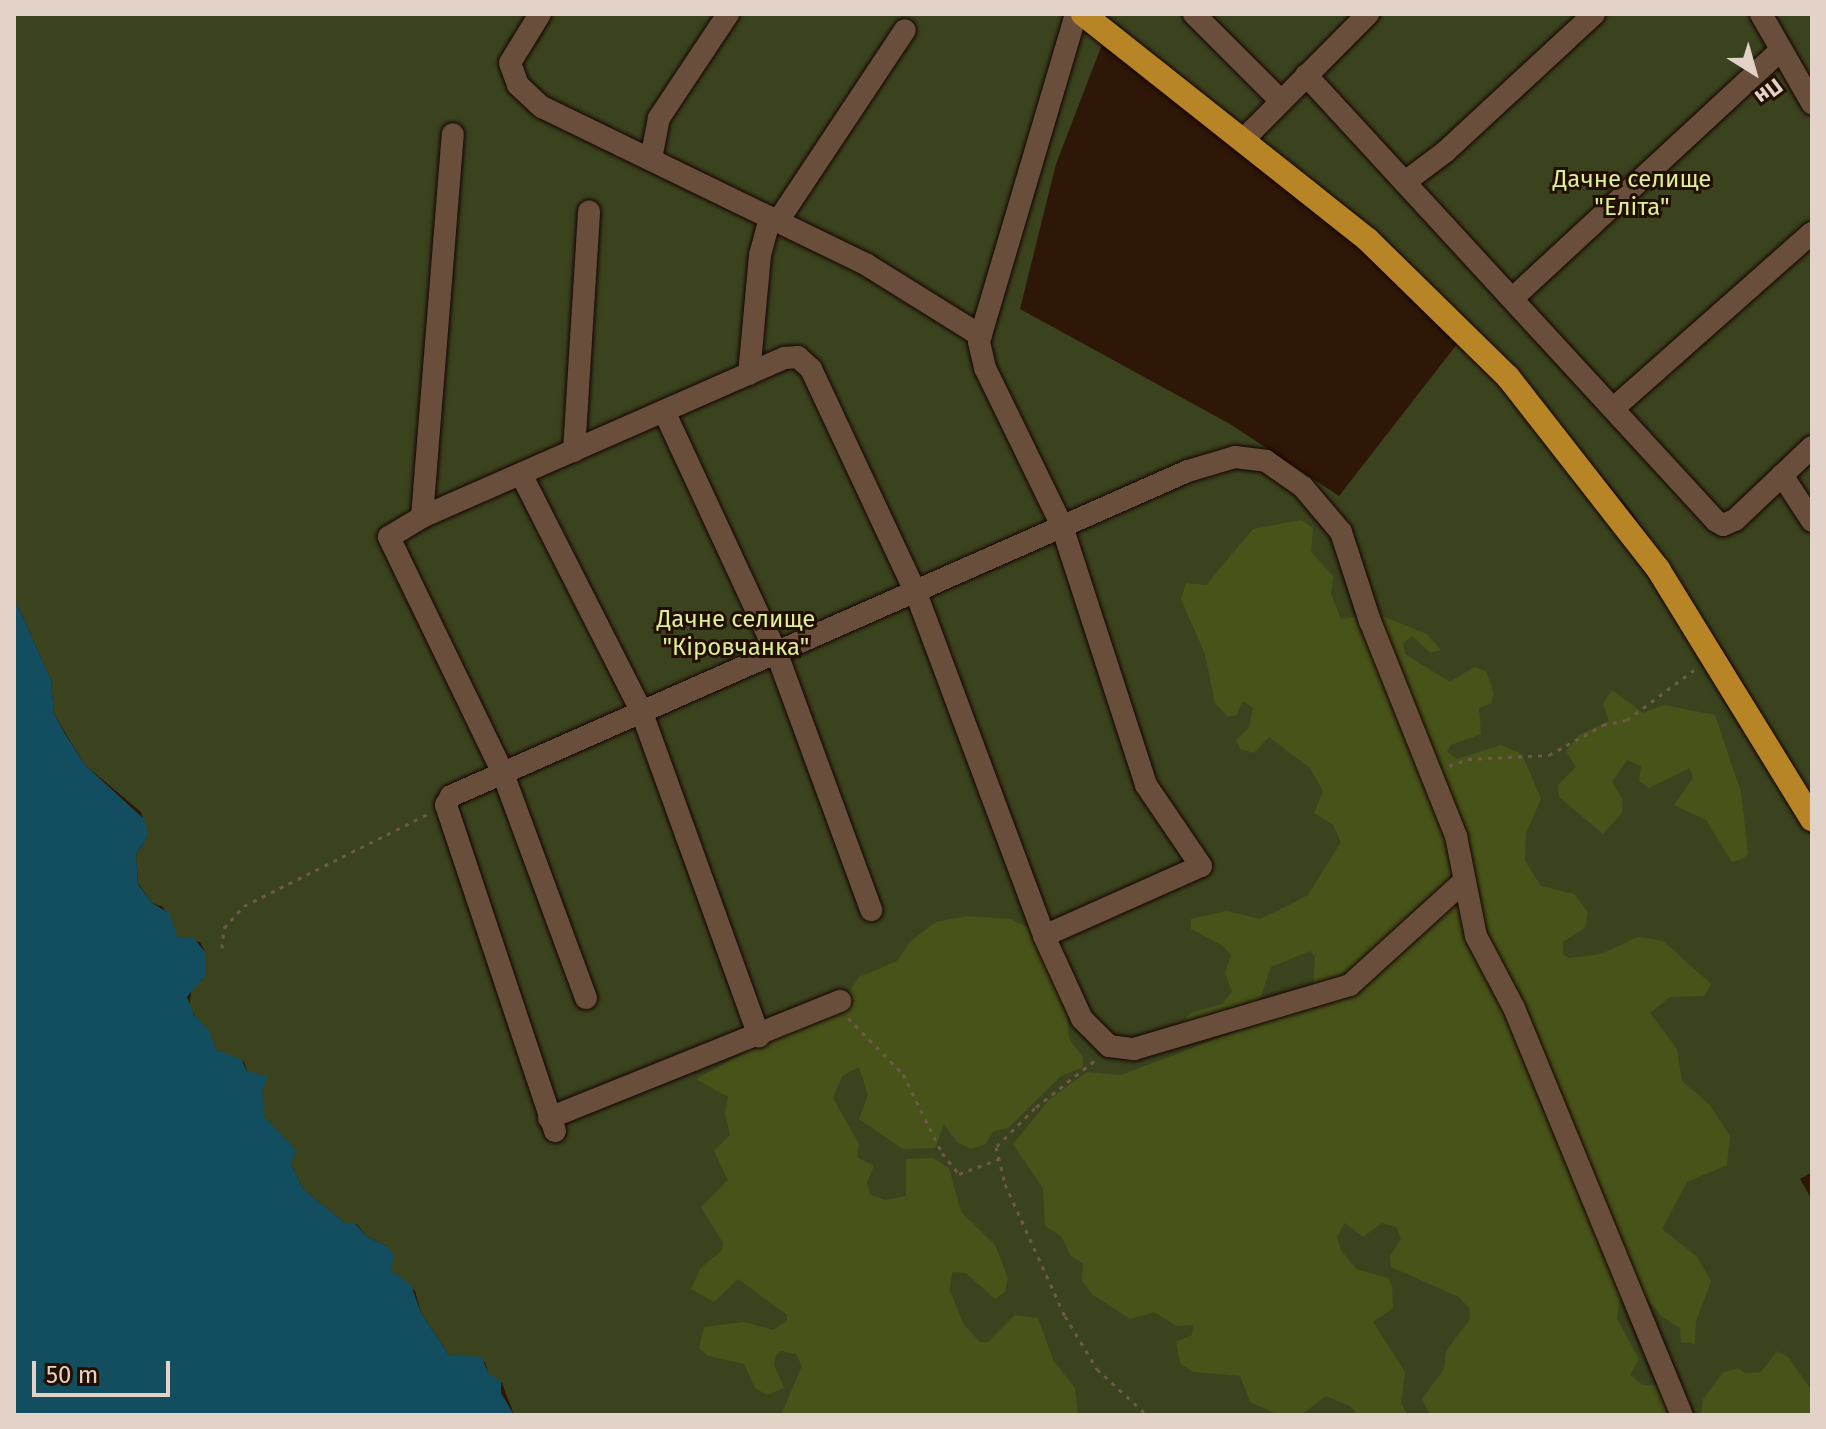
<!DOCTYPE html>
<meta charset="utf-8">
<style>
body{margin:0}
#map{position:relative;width:1826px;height:1429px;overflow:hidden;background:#2e1706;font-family:"Fira Sans",sans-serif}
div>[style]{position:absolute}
.green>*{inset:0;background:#3b431e}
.forest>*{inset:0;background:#485319}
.water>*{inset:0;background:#134d60}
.path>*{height:3px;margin-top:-1.5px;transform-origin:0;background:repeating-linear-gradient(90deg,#6d5849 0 4px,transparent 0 10px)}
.roads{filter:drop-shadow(0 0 2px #150300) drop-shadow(0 0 2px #150300)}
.minor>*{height:22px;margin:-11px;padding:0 11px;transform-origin:11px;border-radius:11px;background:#694e3b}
.highway>*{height:24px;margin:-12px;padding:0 12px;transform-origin:12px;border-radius:12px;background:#b88526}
span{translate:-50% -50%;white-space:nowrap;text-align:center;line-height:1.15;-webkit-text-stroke:6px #240e00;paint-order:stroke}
.park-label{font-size:24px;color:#dbee98}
.frame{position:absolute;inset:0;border:16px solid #e3d2c8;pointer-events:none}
.north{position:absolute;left:1714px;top:32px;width:80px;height:80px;-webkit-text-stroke:6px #240e00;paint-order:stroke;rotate:143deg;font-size:22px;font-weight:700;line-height:32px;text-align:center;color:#e3d2c8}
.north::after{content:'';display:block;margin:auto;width:28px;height:36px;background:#e3d2c8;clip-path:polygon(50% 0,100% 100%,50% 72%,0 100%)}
.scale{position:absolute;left:32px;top:1361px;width:138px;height:36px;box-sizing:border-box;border:4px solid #e3d2c8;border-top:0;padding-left:10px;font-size:24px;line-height:28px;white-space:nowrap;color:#e3d2c8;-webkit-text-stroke:6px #240e00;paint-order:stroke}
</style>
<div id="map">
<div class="green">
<i style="clip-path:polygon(14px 14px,1066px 14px,1103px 42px,1056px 164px,1020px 309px,1230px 424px,1339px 496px,1461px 339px,1614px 521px,1812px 838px,1812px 1172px,1800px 1179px,1812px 1200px,1812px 1415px,514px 1415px,502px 1383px,488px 1373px,485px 1362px,449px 1355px,421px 1313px,415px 1291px,389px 1270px,388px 1247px,366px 1236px,357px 1224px,345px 1223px,303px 1189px,291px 1164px,289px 1144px,264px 1116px,244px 1062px,216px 1050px,189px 1006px,192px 988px,203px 979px,205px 952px,200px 942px,178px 938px,163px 907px,152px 903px,138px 883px,136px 854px,148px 836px,141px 812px,84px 764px,54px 714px,51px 680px,14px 598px)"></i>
<i style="clip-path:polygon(1098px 14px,1812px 14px,1812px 798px,1722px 648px,1630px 510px,1517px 373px,1374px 232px)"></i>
</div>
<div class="forest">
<i style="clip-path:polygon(1301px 520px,1313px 528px,1311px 552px,1333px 576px,1331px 594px,1341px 619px,1377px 614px,1427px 634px,1441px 650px,1431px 653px,1412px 636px,1403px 643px,1405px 654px,1450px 682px,1474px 667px,1486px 671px,1494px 693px,1491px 703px,1479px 708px,1481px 734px,1451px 745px,1447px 752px,1457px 759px,1501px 745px,1522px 754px,1541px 799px,1526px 833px,1525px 861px,1541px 886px,1574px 894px,1588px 912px,1585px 928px,1563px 942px,1563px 954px,1569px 958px,1601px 954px,1638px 937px,1663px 941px,1711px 984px,1704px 996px,1670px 997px,1650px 1013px,1677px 1049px,1682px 1081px,1709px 1104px,1730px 1136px,1727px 1165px,1687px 1182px,1662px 1229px,1697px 1257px,1711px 1281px,1696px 1321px,1695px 1344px,1681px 1342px,1680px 1328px,1662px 1317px,1641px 1291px,1626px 1293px,1619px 1303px,1617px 1319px,1639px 1359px,1630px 1375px,1643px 1385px,1661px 1386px,1668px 1396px,1669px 1415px,1430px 1415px,1422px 1399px,1444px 1369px,1446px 1351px,1470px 1319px,1469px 1308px,1459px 1297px,1391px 1267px,1390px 1256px,1401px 1239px,1396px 1227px,1382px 1223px,1363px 1237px,1345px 1223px,1337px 1236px,1340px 1249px,1356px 1269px,1388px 1278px,1392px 1286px,1393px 1308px,1373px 1322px,1405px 1372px,1401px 1404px,1408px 1415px,1358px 1415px,1350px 1406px,1326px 1396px,1301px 1415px,1279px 1415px,1250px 1402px,1240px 1376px,1193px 1372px,1180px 1363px,1176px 1342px,1192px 1335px,1193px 1325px,1176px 1326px,1154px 1312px,1130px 1319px,1093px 1295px,1082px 1281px,1083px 1264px,1070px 1255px,1062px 1237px,1045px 1226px,1043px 1188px,1013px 1144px,1050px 1099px,1087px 1072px,1121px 1075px,1234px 1032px,1313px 987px,1315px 956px,1310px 951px,1271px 967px,1257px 1007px,1178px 1028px,1190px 1013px,1222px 1004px,1232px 992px,1225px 973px,1231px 955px,1223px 946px,1191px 929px,1191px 919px,1227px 911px,1260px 919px,1281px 909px,1308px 895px,1341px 842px,1333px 825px,1314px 813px,1323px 791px,1310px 768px,1269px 737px,1254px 753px,1240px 749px,1236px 740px,1249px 728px,1253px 708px,1243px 701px,1236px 715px,1228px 717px,1215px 703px,1205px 654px,1181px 599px,1186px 583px,1206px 585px,1253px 529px)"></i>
<i style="clip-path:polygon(1612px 690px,1643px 713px,1664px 705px,1715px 715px,1741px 792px,1748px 854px,1744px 858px,1732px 862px,1706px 820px,1674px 805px,1693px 778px,1690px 768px,1649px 788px,1639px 781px,1641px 766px,1627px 760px,1612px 782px,1623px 800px,1622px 813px,1603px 834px,1559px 797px,1558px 785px,1576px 767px,1566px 751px,1579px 735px,1609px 721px,1603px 704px)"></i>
<i style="clip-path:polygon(967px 916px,1010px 919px,1029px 928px,1066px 1009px,1069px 1039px,1083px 1057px,1082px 1068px,1061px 1076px,1008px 1128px,994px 1131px,985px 1144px,971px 1149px,957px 1142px,944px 1124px,935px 1148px,903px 1149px,859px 1119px,868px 1095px,859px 1067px,842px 1076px,833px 1098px,859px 1144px,857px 1157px,874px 1166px,867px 1182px,870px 1194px,885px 1200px,906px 1196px,906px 1159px,933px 1158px,949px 1168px,961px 1212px,995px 1245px,1008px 1278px,1005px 1292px,995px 1299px,966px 1273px,952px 1272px,950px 1291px,964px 1325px,980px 1342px,988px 1342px,1015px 1315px,1038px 1318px,1053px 1360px,1075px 1388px,1078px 1415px,781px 1415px,802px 1366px,796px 1354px,781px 1351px,776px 1355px,774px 1365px,784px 1388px,767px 1395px,755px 1388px,744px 1364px,708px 1356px,699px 1348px,704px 1327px,743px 1322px,773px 1330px,787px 1321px,787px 1315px,738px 1279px,714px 1302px,691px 1289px,700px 1269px,722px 1250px,723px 1243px,701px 1207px,728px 1180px,714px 1151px,730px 1135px,725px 1114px,728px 1097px,696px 1079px,846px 997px,859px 977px,897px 961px,911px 941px,936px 922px)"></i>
<i style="clip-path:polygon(1777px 1351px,1788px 1357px,1812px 1391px,1812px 1415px,1701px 1415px,1703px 1399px,1724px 1372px,1738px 1368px,1745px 1373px,1761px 1372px)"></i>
</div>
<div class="water">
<i style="clip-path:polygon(14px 598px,51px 680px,54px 714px,64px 732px,84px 764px,145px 820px,148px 836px,136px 854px,138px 884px,152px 903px,169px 913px,178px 938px,193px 937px,205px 952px,206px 975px,187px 997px,194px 1015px,208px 1029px,216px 1050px,241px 1059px,247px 1071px,268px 1077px,262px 1089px,264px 1116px,296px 1150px,291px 1164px,303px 1189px,345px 1223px,355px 1223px,366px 1236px,388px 1247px,394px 1256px,390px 1270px,411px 1285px,421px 1313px,449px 1355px,482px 1357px,488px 1373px,501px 1381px,501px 1393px,514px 1415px,14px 1415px)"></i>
</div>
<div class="path">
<i style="left:1449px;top:766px;width:20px;rotate:-20deg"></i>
<i style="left:1468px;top:759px;width:81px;rotate:-2.8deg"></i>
<i style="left:1549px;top:755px;width:62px;rotate:-29.1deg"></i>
<i style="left:1603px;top:725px;width:25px;rotate:-12deg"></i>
<i style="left:1627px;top:720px;width:84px;rotate:-36.7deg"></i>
<i style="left:222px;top:948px;width:20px;rotate:-84deg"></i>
<i style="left:224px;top:928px;width:30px;rotate:-48deg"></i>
<i style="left:244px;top:906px;width:206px;rotate:-26.6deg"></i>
<i style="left:848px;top:1018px;width:78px;rotate:45.5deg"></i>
<i style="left:903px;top:1074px;width:88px;rotate:63.7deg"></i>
<i style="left:942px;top:1153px;width:27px;rotate:51deg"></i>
<i style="left:959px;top:1174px;width:43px;rotate:-20.6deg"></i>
<i style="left:1094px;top:1061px;width:75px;rotate:141.5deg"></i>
<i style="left:1035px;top:1108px;width:55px;rotate:135deg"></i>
<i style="left:996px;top:1147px;width:38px;rotate:76deg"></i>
<i style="left:1005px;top:1184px;width:145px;rotate:65.6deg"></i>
<i style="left:1065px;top:1316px;width:62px;rotate:58.9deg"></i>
<i style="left:1097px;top:1369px;width:68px;rotate:42.6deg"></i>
</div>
<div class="roads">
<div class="minor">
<i style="left:540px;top:14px;width:57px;rotate:121.5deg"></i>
<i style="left:510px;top:63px;width:23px;rotate:70deg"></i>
<i style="left:518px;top:85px;width:33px;rotate:43deg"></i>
<i style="left:542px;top:107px;width:361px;rotate:25.9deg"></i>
<i style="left:867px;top:265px;width:134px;rotate:31.9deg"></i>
<i style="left:1076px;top:14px;width:342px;rotate:106.5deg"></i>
<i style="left:979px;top:342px;width:27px;rotate:77deg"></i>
<i style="left:985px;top:368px;width:176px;rotate:64deg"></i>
<i style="left:1062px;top:526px;width:272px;rotate:72deg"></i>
<i style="left:1146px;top:785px;width:98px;rotate:55.8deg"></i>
<i style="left:1201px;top:866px;width:172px;rotate:156deg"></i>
<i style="left:1044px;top:936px;width:91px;rotate:65.4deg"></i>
<i style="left:1082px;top:1019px;width:38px;rotate:45deg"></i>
<i style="left:1109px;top:1046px;width:25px;rotate:7deg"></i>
<i style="left:1134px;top:1049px;width:225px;rotate:-16.5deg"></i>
<i style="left:1350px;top:985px;width:151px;rotate:-42.3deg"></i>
<i style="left:1194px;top:14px;width:120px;rotate:45deg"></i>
<i style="left:1761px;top:14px;width:103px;rotate:60.2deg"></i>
<i style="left:1306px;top:75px;width:606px;rotate:47.41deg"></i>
<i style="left:1716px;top:521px;width:8px;rotate:30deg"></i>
<i style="left:1723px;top:525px;width:13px;rotate:-23deg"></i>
<i style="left:1735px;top:520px;width:106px;rotate:-43.5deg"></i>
<i style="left:1244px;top:139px;width:176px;rotate:-45.2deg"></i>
<i style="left:651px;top:159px;width:42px;rotate:-79deg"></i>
<i style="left:659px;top:118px;width:125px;rotate:-56.4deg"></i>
<i style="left:1405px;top:182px;width:50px;rotate:-36.9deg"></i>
<i style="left:1445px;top:152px;width:203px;rotate:-42.8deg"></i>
<i style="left:778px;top:221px;width:229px;rotate:-56.4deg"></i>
<i style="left:1513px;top:298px;width:365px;rotate:-42.8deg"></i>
<i style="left:749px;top:374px;width:120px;rotate:-84.7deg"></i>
<i style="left:760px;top:255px;width:39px;rotate:-75deg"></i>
<i style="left:1615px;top:407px;width:263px;rotate:-41.5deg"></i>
<i style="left:664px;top:411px;width:268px;rotate:65.1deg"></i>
<i style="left:777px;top:654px;width:273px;rotate:69.8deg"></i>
<i style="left:574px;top:451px;width:240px;rotate:-86.4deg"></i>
<i style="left:521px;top:474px;width:268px;rotate:63.1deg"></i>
<i style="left:642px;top:713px;width:344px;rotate:70.1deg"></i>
<i style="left:1782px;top:475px;width:55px;rotate:56.9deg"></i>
<i style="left:422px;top:517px;width:384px;rotate:-85.4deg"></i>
<i style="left:586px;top:998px;width:242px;rotate:-110.3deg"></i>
<i style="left:502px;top:771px;width:260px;rotate:-115.8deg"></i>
<i style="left:389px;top:537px;width:39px;rotate:-31deg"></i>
<i style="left:422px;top:517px;width:396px;rotate:-23.7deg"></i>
<i style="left:785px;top:358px;width:13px;rotate:-4deg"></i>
<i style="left:798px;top:357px;width:18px;rotate:43deg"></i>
<i style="left:811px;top:369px;width:247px;rotate:64.9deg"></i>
<i style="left:916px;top:593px;width:366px;rotate:69.5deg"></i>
<i style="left:549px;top:1118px;width:314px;rotate:-21.9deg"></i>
<i style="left:555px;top:1131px;width:344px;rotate:-108.5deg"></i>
<i style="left:446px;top:805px;width:10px;rotate:-61deg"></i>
<i style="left:451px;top:796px;width:805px;rotate:-23.8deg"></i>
<i style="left:1188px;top:471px;width:49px;rotate:-16.6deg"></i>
<i style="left:1235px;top:457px;width:31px;rotate:7deg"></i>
<i style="left:1266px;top:461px;width:45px;rotate:35.1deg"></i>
<i style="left:1303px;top:487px;width:59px;rotate:49.8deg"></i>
<i style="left:1341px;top:532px;width:94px;rotate:72deg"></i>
<i style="left:1370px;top:621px;width:232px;rotate:68.2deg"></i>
<i style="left:1456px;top:836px;width:102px;rotate:78.7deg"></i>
<i style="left:1476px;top:936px;width:81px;rotate:62.2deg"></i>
<i style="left:1514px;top:1008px;width:440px;rotate:67.6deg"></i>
</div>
<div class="highway">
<i style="left:1083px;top:14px;width:364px;rotate:38.4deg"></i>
<i style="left:1368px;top:240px;width:196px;rotate:44.4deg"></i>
<i style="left:1508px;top:377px;width:244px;rotate:52deg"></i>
<i style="left:1658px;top:569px;width:294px;rotate:58.4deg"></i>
</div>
</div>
<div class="park-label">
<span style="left:1632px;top:194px">Дачне селище<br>"Еліта"</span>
<span style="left:736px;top:634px">Дачне селище<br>"Кіровчанка"</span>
</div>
<div class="frame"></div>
<div class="north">Пн</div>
<div class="scale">50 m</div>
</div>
